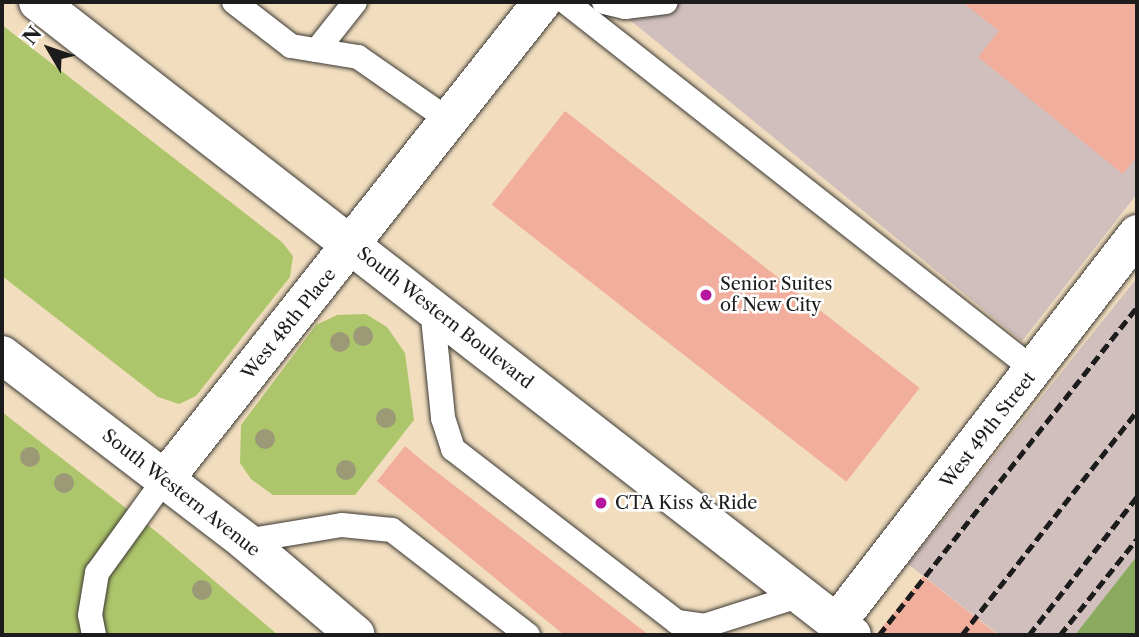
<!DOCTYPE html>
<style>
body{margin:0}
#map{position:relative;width:1139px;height:637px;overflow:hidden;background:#f2debf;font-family:"Libre Caslon Text",serif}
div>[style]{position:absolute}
.industrial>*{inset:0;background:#d1bfbd}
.green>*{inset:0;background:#adc66b}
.forest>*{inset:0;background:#8aab5f}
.building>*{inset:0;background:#f2ae9d;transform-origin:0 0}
.roads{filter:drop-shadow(0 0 2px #3c3934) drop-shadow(0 0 2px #3c3934)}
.service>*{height:24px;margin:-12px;padding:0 12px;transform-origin:12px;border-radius:12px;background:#fff}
.minor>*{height:38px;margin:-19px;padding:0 19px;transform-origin:19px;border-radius:19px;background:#fff}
.tertiary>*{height:38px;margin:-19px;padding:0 19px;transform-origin:19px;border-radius:19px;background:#fff}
.secondary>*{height:38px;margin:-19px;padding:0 19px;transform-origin:19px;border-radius:19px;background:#fff}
.rail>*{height:5px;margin-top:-2.5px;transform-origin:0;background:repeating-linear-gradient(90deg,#1c1c1c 0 10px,transparent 0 15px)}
.trees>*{width:20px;height:20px;margin:-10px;border-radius:50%;background:#9c9977}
.dots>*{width:19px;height:19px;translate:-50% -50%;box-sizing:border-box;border:4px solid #fff;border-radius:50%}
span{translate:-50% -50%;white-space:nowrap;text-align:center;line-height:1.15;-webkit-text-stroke:5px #fff;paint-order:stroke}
.poi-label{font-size:18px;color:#1c1c1c}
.left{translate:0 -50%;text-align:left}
.street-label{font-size:18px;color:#1c1c1c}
.frame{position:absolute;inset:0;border:4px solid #1c1c1c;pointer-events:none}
.north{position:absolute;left:14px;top:14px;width:70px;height:70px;-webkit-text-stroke:5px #fff;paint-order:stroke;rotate:309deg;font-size:19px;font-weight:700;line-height:28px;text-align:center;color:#1c1c1c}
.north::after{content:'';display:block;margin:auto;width:24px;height:32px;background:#1c1c1c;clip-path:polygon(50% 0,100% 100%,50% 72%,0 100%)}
</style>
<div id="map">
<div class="industrial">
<i style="clip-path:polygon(608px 2px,1137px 2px,1137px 194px,1022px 341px)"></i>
<i style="clip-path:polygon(1137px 278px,1137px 635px,999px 635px,908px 564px)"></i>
</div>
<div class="green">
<i style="clip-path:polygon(2px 25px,282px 242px,293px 256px,290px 277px,196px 396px,179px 404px,158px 397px,2px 276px)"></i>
<i style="clip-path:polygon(366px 314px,387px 327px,405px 353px,414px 420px,355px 495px,273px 495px,251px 479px,240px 463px,241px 425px,316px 325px,337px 315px)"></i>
<i style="clip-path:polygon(2px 412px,158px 533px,278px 635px,2px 635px)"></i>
</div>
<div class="forest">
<i style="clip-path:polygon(1137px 556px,1137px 635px,1075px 635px)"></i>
</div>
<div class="building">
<i style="clip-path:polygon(962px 2px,1137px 2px,1137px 156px,1123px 174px,978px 57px,999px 31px)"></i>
<i style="left:565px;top:111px;width:450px;height:119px;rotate:38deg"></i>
<i style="clip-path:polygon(405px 446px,425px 463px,649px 635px,564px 635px,377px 481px)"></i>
<i style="clip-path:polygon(923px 576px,998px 635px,876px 635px)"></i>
</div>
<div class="roads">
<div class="service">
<i style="left:234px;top:2px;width:72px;rotate:37.7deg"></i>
<i style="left:291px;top:46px;width:68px;rotate:9.3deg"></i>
<i style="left:358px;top:57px;width:112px;rotate:34.8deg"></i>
<i style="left:566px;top:2px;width:595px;rotate:38.18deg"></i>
<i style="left:604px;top:2px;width:22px;rotate:13deg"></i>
<i style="left:625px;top:7px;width:41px;rotate:-7deg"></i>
<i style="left:317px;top:50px;width:61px;rotate:-51.6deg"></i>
<i style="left:432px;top:307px;width:112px;rotate:84.3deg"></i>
<i style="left:443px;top:418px;width:33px;rotate:72deg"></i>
<i style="left:453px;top:449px;width:283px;rotate:37.7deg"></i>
<i style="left:677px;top:622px;width:27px;rotate:8deg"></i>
<i style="left:704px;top:626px;width:99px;rotate:-17.7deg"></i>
<i style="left:245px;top:541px;width:98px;rotate:-9.4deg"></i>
<i style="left:342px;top:525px;width:50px;rotate:5.7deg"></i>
<i style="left:392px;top:530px;width:172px;rotate:37.7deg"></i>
<i style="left:94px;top:635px;width:20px;rotate:-101deg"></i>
<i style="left:90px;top:615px;width:43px;rotate:-80.5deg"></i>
<i style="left:97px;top:573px;width:115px;rotate:-54.2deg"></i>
</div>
<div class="minor">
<i style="left:164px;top:480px;width:609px;rotate:-51.66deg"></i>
<i style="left:836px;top:624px;width:493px;rotate:-52.3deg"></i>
</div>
<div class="tertiary">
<i style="left:38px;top:2px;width:1031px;rotate:37.87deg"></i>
</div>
<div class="secondary">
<i style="left:2px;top:355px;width:306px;rotate:37.4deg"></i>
<i style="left:245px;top:541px;width:145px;rotate:40.3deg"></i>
</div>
</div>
<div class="rail">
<i style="left:879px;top:635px;width:417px;rotate:-51.8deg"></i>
<i style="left:962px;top:635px;width:284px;rotate:-52deg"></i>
<i style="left:1029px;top:635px;width:175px;rotate:-52deg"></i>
<i style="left:1060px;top:635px;width:123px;rotate:-51.3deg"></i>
</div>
<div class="trees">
<i style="left:363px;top:336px"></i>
<i style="left:340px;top:342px"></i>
<i style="left:386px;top:418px"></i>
<i style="left:265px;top:439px"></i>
<i style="left:30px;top:457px"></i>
<i style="left:346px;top:470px"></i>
<i style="left:64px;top:483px"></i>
<i style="left:202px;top:590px"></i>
</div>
<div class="dots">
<i style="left:706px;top:295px;background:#b5179e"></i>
<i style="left:601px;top:503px;background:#b5179e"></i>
</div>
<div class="poi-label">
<span class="left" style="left:720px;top:295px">Senior Suites<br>of New City</span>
<span class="left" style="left:615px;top:503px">CTA Kiss &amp; Ride</span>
</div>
<div class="street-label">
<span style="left:445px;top:318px;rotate:38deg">South Western Boulevard</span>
<span style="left:289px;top:324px;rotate:-51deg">West 48th Place</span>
<span style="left:988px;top:430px;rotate:-52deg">West 49th Street</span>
<span style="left:181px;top:493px;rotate:38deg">South Western Avenue</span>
</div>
<div class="frame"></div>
<div class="north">N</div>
</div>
